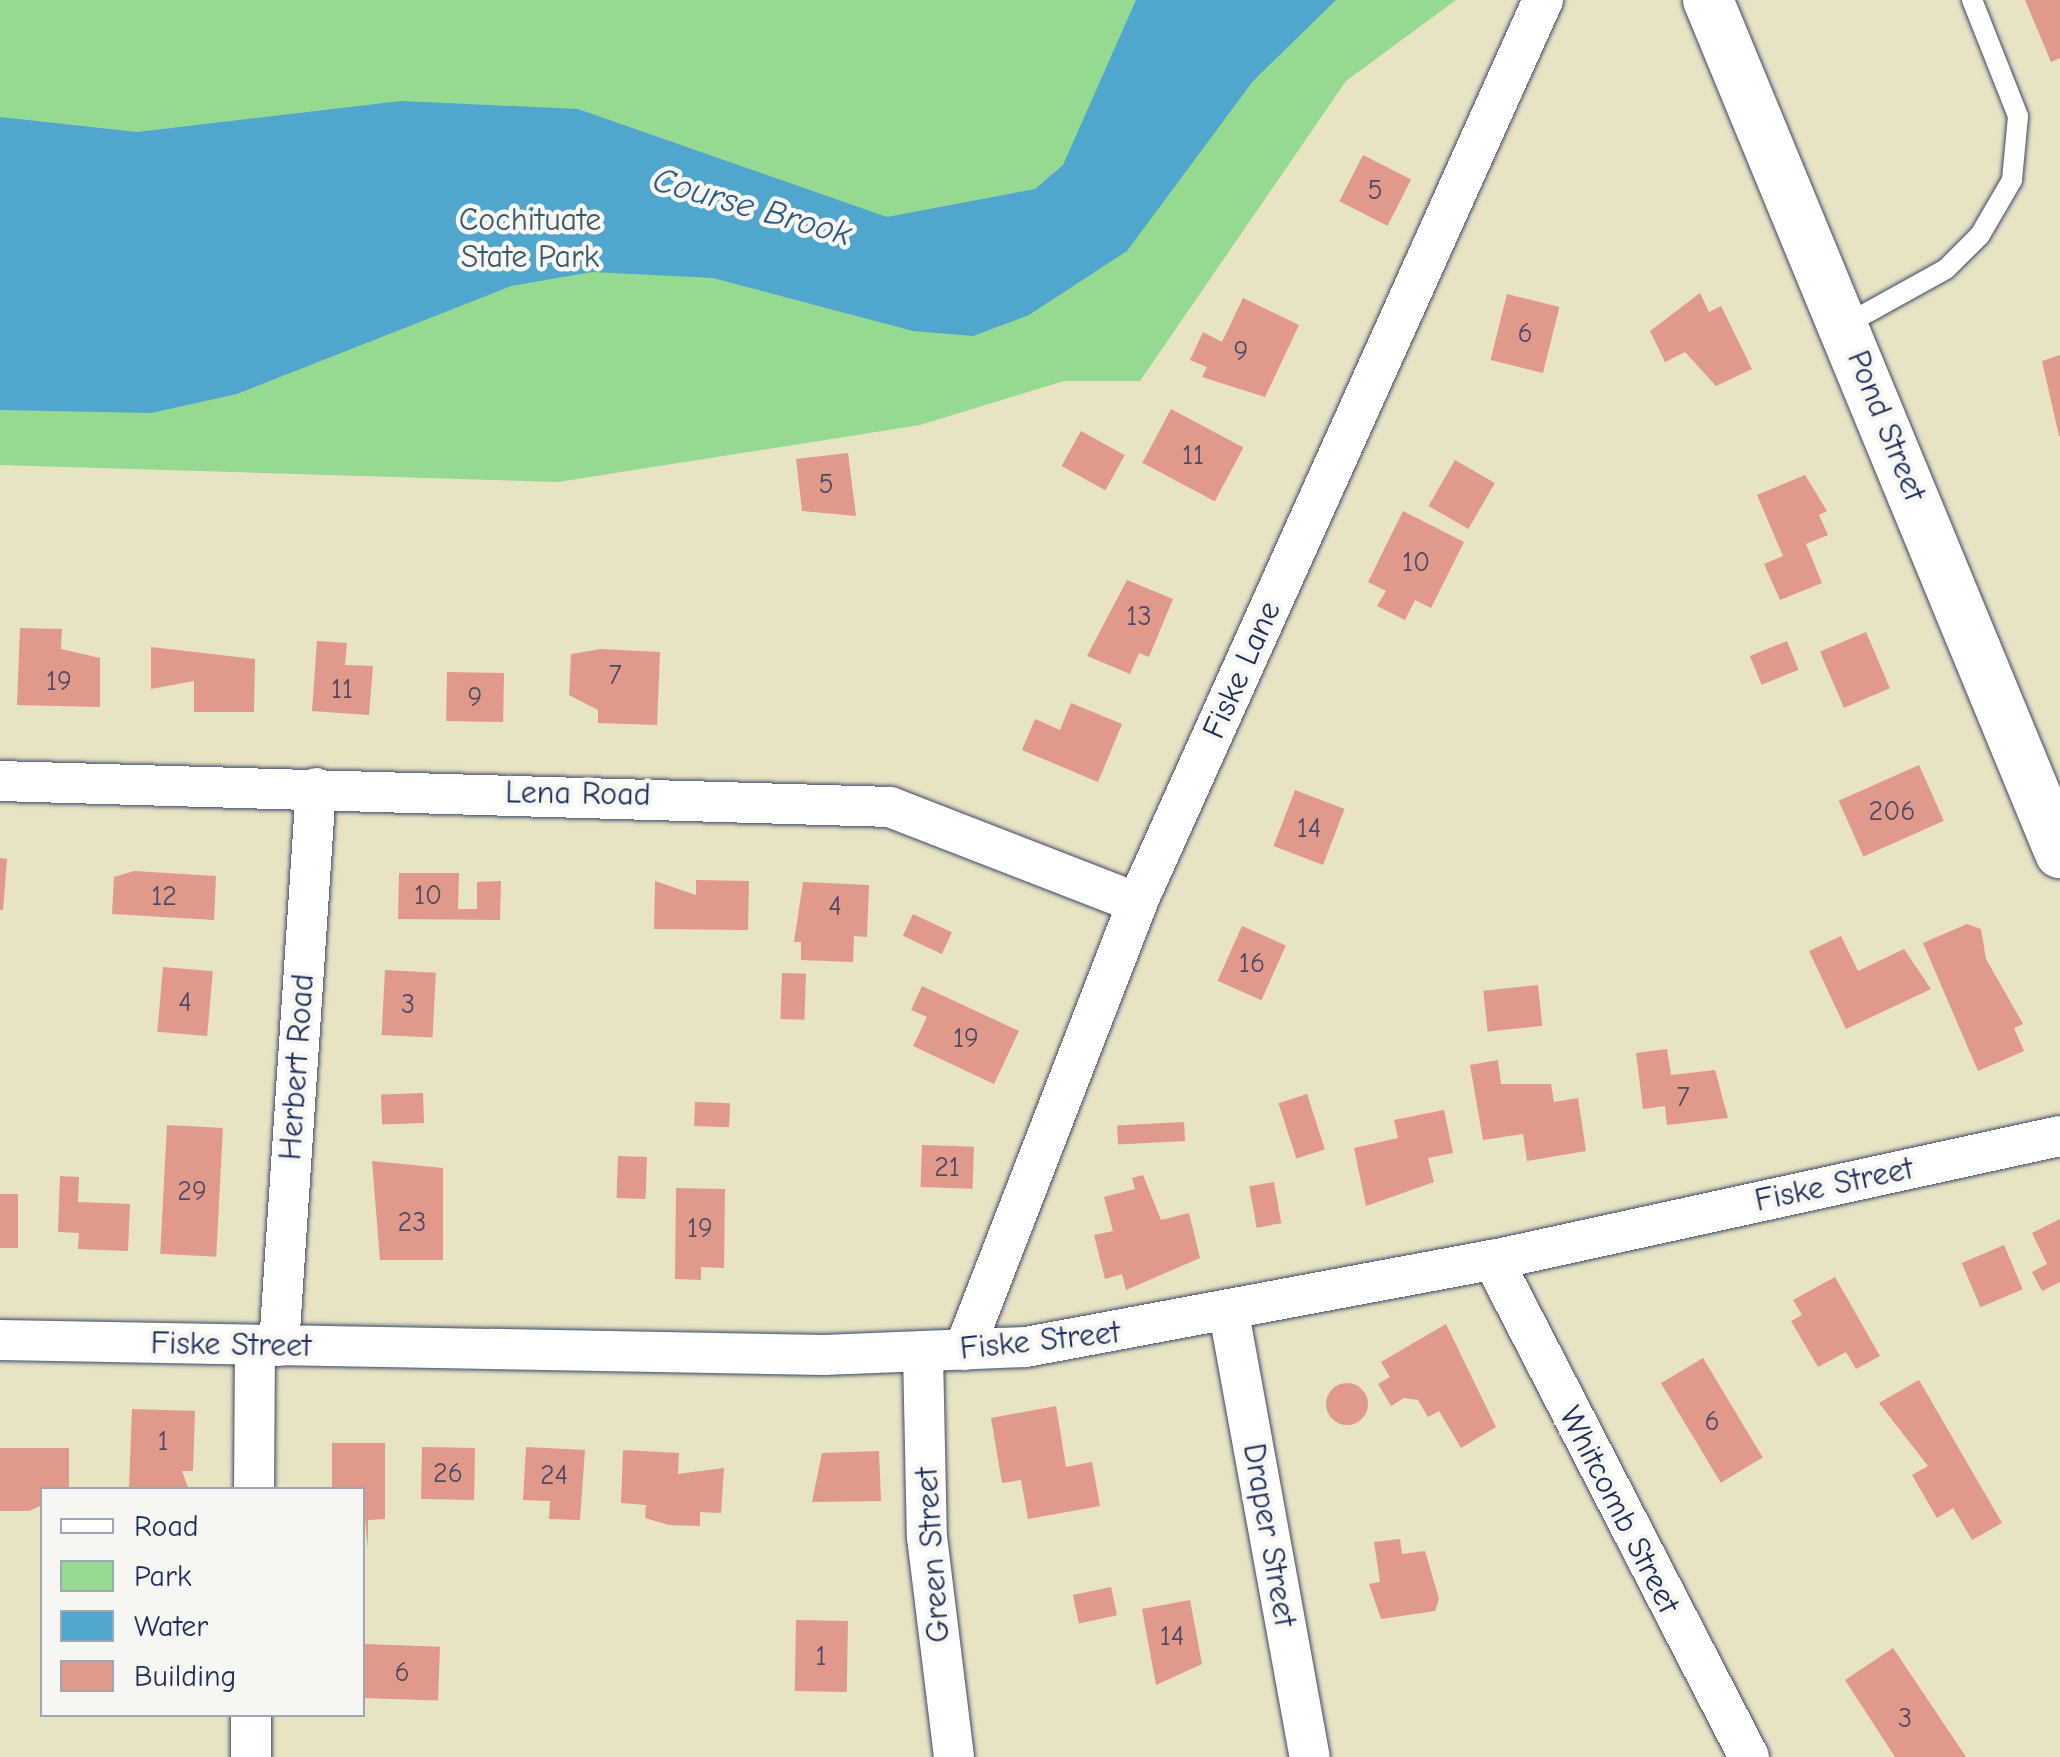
<!DOCTYPE html>
<style>
body{margin:0}
#map{position:relative;width:2060px;height:1757px;overflow:hidden;background:#e8e3c3;font-family:"Comic Neue",sans-serif}
div>[style]{position:absolute}
.green>*{inset:0;background:#96da92}
.water>*{inset:0;background:#51a6ce}
.building>*{inset:0;background:#e1998a;transform-origin:0 0}
.round{border-radius:50%}
.roads{filter:drop-shadow(0 0 2px #3a4a6d) drop-shadow(0 0 2px #3a4a6d)}
.service>*{height:20px;margin:-10px;padding:0 10px;transform-origin:10px;border-radius:10px;background:#fff}
.minor>*{height:40px;margin:-20px;padding:0 20px;transform-origin:20px;border-radius:20px;background:#fff}
.tertiary>*{height:50px;margin:-25px;padding:0 25px;transform-origin:25px;border-radius:25px;background:#fff}
span{translate:-50% -50%;white-space:nowrap;text-align:center;line-height:1.15;-webkit-text-stroke:9px #f6f6f2;paint-order:stroke}
.number-label{font-size:28px;color:#4c4a69}
.number-label span{-webkit-text-stroke-width:0}
.park-label{font-size:32px;color:#3a5a6b}
.street-label{font-size:32px;color:#1b2f5e}
.water-label{font-size:35px;color:#2e5985;font-style:italic}
.legend{position:absolute;left:40px;top:1487px;width:325px;height:230px;box-sizing:border-box;background:#f6f6f2;border:2px solid #9ea6b7;margin:0;padding:12px 18px;list-style:none;font-size:30px;color:#1b2f5e}
.legend li{display:flex;align-items:center;gap:20px;height:50px}
.legend b{width:50px;border:2px solid #9ea6b7}
</style>
<div id="map">
<div class="green">
<i style="clip-path:polygon(0 0,1456px 0,1346px 81px,1140px 381px,1064px 381px,920px 425px,558px 482px,0 465px)"></i>
</div>
<div class="water">
<i style="clip-path:polygon(1136px 0,1336px 0,1253px 81px,1127px 251px,1029px 315px,973px 336px,913px 331px,713px 278px,592px 272px,511px 286px,237px 394px,151px 413px,0 410px,0 117px,137px 132px,401px 101px,578px 109px,887px 217px,1035px 189px,1063px 165px)"></i>
</div>
<div class="building">
<i style="clip-path:polygon(2025px 0,2060px 0,2060px 58px,2051px 62px)"></i>
<i style="left:1363px;top:155px;width:54px;height:52px;rotate:27deg"></i>
<i style="clip-path:polygon(1700px 293px,1709px 312px,1721px 306px,1752px 369px,1716px 386px,1685px 352px,1665px 362px,1650px 331px)"></i>
<i style="left:1507px;top:294px;width:54px;height:68px;rotate:14deg"></i>
<i style="clip-path:polygon(1243px 298px,1299px 325px,1265px 397px,1202px 377px,1207px 367px,1190px 360px,1203px 332px,1222px 342px)"></i>
<i style="clip-path:polygon(2060px 355px,2060px 436px,2059px 436px,2042px 361px)"></i>
<i style="left:1171px;top:409px;width:82px;height:61px;rotate:28deg"></i>
<i style="left:1081px;top:431px;width:50px;height:40px;rotate:29deg"></i>
<i style="clip-path:polygon(848px 453px,856px 516px,802px 511px,796px 459px)"></i>
<i style="left:1455px;top:460px;width:46px;height:53px;rotate:30deg"></i>
<i style="clip-path:polygon(1805px 475px,1827px 511px,1819px 515px,1828px 535px,1806px 544px,1822px 583px,1780px 600px,1764px 564px,1783px 556px,1757px 495px)"></i>
<i style="clip-path:polygon(1403px 511px,1464px 542px,1431px 608px,1415px 600px,1405px 620px,1377px 606px,1386px 591px,1368px 582px)"></i>
<i style="clip-path:polygon(1127px 580px,1173px 599px,1149px 657px,1139px 653px,1130px 674px,1087px 656px)"></i>
<i style="clip-path:polygon(20px 628px,62px 629px,61px 649px,100px 658px,100px 707px,17px 705px)"></i>
<i style="left:1866px;top:632px;width:61px;height:50px;rotate:67deg"></i>
<i style="clip-path:polygon(317px 641px,347px 643px,345px 665px,373px 666px,369px 715px,312px 711px)"></i>
<i style="left:1787px;top:641px;width:31px;height:40px;rotate:68deg"></i>
<i style="clip-path:polygon(151px 647px,255px 659px,254px 712px,194px 712px,194px 681px,151px 689px)"></i>
<i style="clip-path:polygon(601px 649px,660px 652px,657px 725px,598px 723px,598px 710px,569px 695px,571px 654px)"></i>
<i style="left:447px;top:672px;width:57px;height:49px;rotate:1deg"></i>
<i style="clip-path:polygon(1071px 703px,1122px 724px,1098px 782px,1022px 750px,1035px 719px,1060px 730px)"></i>
<i style="left:1919px;top:765px;width:61px;height:88px;rotate:66deg"></i>
<i style="left:1295px;top:790px;width:53px;height:60px;rotate:21deg"></i>
<i style="clip-path:polygon(0 858px,7px 859px,3px 910px,0 910px)"></i>
<i style="clip-path:polygon(134px 871px,216px 876px,214px 920px,112px 914px,114px 877px)"></i>
<i style="clip-path:polygon(399px 873px,459px 873px,458px 909px,477px 909px,477px 882px,501px 881px,500px 920px,398px 919px)"></i>
<i style="clip-path:polygon(696px 880px,749px 881px,748px 930px,654px 929px,655px 881px,696px 895px)"></i>
<i style="clip-path:polygon(803px 882px,869px 885px,867px 937px,854px 936px,853px 962px,801px 960px,801px 942px,794px 942px)"></i>
<i style="left:913px;top:914px;width:43px;height:24px;rotate:25deg"></i>
<i style="clip-path:polygon(1967px 924px,1981px 929px,1986px 959px,2023px 1024px,2014px 1028px,2024px 1051px,1978px 1071px,1923px 943px)"></i>
<i style="left:1242px;top:926px;width:48px;height:60px;rotate:24deg"></i>
<i style="clip-path:polygon(1841px 936px,1858px 971px,1904px 949px,1931px 989px,1846px 1029px,1809px 951px)"></i>
<i style="left:163px;top:967px;width:50px;height:65px;rotate:5deg"></i>
<i style="left:385px;top:970px;width:51px;height:65px;rotate:3deg"></i>
<i style="left:782px;top:973px;width:24px;height:46px;rotate:2deg"></i>
<i style="left:1538px;top:985px;width:41px;height:55px;rotate:84deg"></i>
<i style="clip-path:polygon(922px 986px,1019px 1031px,994px 1084px,913px 1046px,927px 1017px,911px 1010px)"></i>
<i style="clip-path:polygon(1667px 1049px,1671px 1075px,1715px 1070px,1728px 1118px,1667px 1125px,1665px 1106px,1643px 1109px,1636px 1053px)"></i>
<i style="clip-path:polygon(1498px 1060px,1501px 1084px,1551px 1084px,1554px 1102px,1578px 1098px,1586px 1151px,1527px 1161px,1523px 1134px,1483px 1140px,1470px 1065px)"></i>
<i style="left:423px;top:1093px;width:30px;height:42px;rotate:88deg"></i>
<i style="left:1307px;top:1094px;width:58px;height:30px;rotate:72deg"></i>
<i style="left:695px;top:1102px;width:35px;height:24px;rotate:2deg"></i>
<i style="clip-path:polygon(1444px 1110px,1453px 1153px,1428px 1158px,1434px 1182px,1366px 1206px,1354px 1148px,1398px 1138px,1394px 1120px)"></i>
<i style="left:1184px;top:1122px;width:19px;height:67px;rotate:87deg"></i>
<i style="left:167px;top:1125px;width:56px;height:129px;rotate:3deg"></i>
<i style="left:922px;top:1145px;width:52px;height:42px;rotate:2deg"></i>
<i style="left:618px;top:1156px;width:29px;height:42px;rotate:2deg"></i>
<i style="clip-path:polygon(372px 1161px,443px 1168px,443px 1260px,380px 1260px)"></i>
<i style="clip-path:polygon(1143px 1175px,1161px 1220px,1189px 1213px,1200px 1258px,1126px 1290px,1122px 1274px,1105px 1279px,1094px 1235px,1113px 1231px,1104px 1197px,1135px 1189px,1132px 1178px)"></i>
<i style="clip-path:polygon(60px 1176px,79px 1177px,78px 1202px,130px 1204px,128px 1251px,78px 1249px,79px 1233px,58px 1232px)"></i>
<i style="left:1274px;top:1182px;width:42px;height:25px;rotate:80deg"></i>
<i style="clip-path:polygon(676px 1188px,725px 1189px,724px 1268px,701px 1267px,701px 1280px,675px 1279px)"></i>
<i style="left:0;top:1194px;width:18px;height:54px"></i>
<i style="clip-path:polygon(2060px 1219px,2060px 1282px,2042px 1291px,2032px 1272px,2047px 1264px,2032px 1233px)"></i>
<i style="left:2004px;top:1245px;width:48px;height:46px;rotate:67deg"></i>
<i style="clip-path:polygon(1835px 1277px,1880px 1356px,1856px 1369px,1846px 1352px,1818px 1367px,1791px 1321px,1802px 1315px,1793px 1300px)"></i>
<i style="clip-path:polygon(1446px 1324px,1496px 1427px,1461px 1448px,1439px 1411px,1428px 1417px,1418px 1400px,1404px 1398px,1391px 1406px,1378px 1384px,1390px 1377px,1381px 1362px)"></i>
<i style="left:1703px;top:1358px;width:116px;height:49px;rotate:59deg"></i>
<i style="clip-path:polygon(1919px 1380px,2002px 1523px,1972px 1540px,1953px 1508px,1937px 1518px,1912px 1475px,1928px 1466px,1879px 1403px)"></i>
<i class="round" style="left:1326px;top:1383px;width:42px;height:42px"></i>
<i style="clip-path:polygon(1056px 1406px,1066px 1467px,1092px 1462px,1100px 1506px,1028px 1519px,1021px 1480px,1002px 1483px,991px 1418px)"></i>
<i style="clip-path:polygon(132px 1409px,195px 1411px,193px 1471px,182px 1471px,189px 1490px,129px 1489px)"></i>
<i style="clip-path:polygon(332px 1443px,385px 1443px,385px 1519px,368px 1520px,368px 1549px,362px 1490px,332px 1490px)"></i>
<i style="left:422px;top:1447px;width:53px;height:52px;rotate:1deg"></i>
<i style="clip-path:polygon(526px 1447px,585px 1450px,580px 1520px,549px 1519px,550px 1501px,523px 1500px)"></i>
<i style="clip-path:polygon(0 1448px,69px 1448px,69px 1490px,42px 1490px,42px 1505px,29px 1511px,0 1511px)"></i>
<i style="clip-path:polygon(623px 1450px,679px 1453px,678px 1474px,724px 1468px,721px 1513px,700px 1512px,700px 1526px,669px 1525px,645px 1518px,646px 1505px,621px 1503px)"></i>
<i style="clip-path:polygon(879px 1451px,881px 1501px,812px 1502px,822px 1453px)"></i>
<i style="clip-path:polygon(1400px 1539px,1402px 1554px,1425px 1551px,1439px 1599px,1435px 1611px,1381px 1619px,1369px 1584px,1380px 1582px,1374px 1542px)"></i>
<i style="left:1111px;top:1587px;width:29px;height:39px;rotate:78deg"></i>
<i style="clip-path:polygon(1190px 1600px,1202px 1664px,1156px 1685px,1142px 1609px)"></i>
<i style="left:796px;top:1620px;width:52px;height:71px;rotate:1deg"></i>
<i style="left:364px;top:1644px;width:76px;height:54px;rotate:2deg"></i>
<i style="clip-path:polygon(1893px 1648px,1966px 1757px,1895px 1757px,1845px 1680px)"></i>
</div>
<div class="roads">
<div class="service">
<i style="left:1845px;top:325px;width:115px;rotate:-29deg"></i>
<i style="left:1946px;top:269px;width:48px;rotate:-45deg"></i>
<i style="left:1980px;top:235px;width:64px;rotate:-59.8deg"></i>
<i style="left:2012px;top:180px;width:64px;rotate:-84.6deg"></i>
<i style="left:2018px;top:116px;width:125px;rotate:-111.6deg"></i>
</div>
<div class="minor">
<i style="left:0;top:781px;width:890px;rotate:1.67deg"></i>
<i style="left:890px;top:807px;width:265px;rotate:21.2deg"></i>
<i style="left:1493px;top:1260px;width:559px;rotate:62.75deg"></i>
<i style="left:1229px;top:1313px;width:451px;rotate:79.7deg"></i>
<i style="left:0;top:1340px;width:824px;rotate:1.04deg"></i>
<i style="left:824px;top:1355px;width:202px;rotate:-2.3deg"></i>
<i style="left:1026px;top:1347px;width:475px;rotate:-10.6deg"></i>
<i style="left:1493px;top:1260px;width:580px;rotate:-12.34deg"></i>
<i style="left:279px;top:1346px;width:559px;rotate:-86.21deg"></i>
<i style="left:964px;top:1350px;width:479px;rotate:-68.8deg"></i>
<i style="left:1137px;top:903px;width:990px;rotate:-65.79deg"></i>
<i style="left:923px;top:1353px;width:184px;rotate:88.8deg"></i>
<i style="left:927px;top:1537px;width:222px;rotate:83deg"></i>
<i style="left:254px;top:1490px;width:145px;rotate:-89.6deg"></i>
<i style="left:251px;top:1757px;width:43px;rotate:-90deg"></i>
</div>
<div class="tertiary">
<i style="left:1708px;top:0;width:923px;rotate:67.58deg"></i>
</div>
</div>
<div class="number-label">
<span style="left:1375px;top:190px">5</span>
<span style="left:1525px;top:333px">6</span>
<span style="left:1241px;top:351px">9</span>
<span style="left:1193px;top:455px">11</span>
<span style="left:826px;top:484px">5</span>
<span style="left:1416px;top:562px">10</span>
<span style="left:1139px;top:616px">13</span>
<span style="left:615px;top:675px">7</span>
<span style="left:59px;top:681px">19</span>
<span style="left:342px;top:689px">11</span>
<span style="left:475px;top:697px">9</span>
<span style="left:1892px;top:811px">206</span>
<span style="left:1309px;top:828px">14</span>
<span style="left:428px;top:895px">10</span>
<span style="left:164px;top:896px">12</span>
<span style="left:835px;top:906px">4</span>
<span style="left:1252px;top:963px">16</span>
<span style="left:185px;top:1002px">4</span>
<span style="left:408px;top:1004px">3</span>
<span style="left:966px;top:1038px">19</span>
<span style="left:1683px;top:1097px">7</span>
<span style="left:947px;top:1167px">21</span>
<span style="left:192px;top:1191px">29</span>
<span style="left:412px;top:1222px">23</span>
<span style="left:700px;top:1228px">19</span>
<span style="left:1712px;top:1421px">6</span>
<span style="left:163px;top:1441px">1</span>
<span style="left:448px;top:1473px">26</span>
<span style="left:554px;top:1475px">24</span>
<span style="left:1172px;top:1636px">14</span>
<span style="left:821px;top:1656px">1</span>
<span style="left:402px;top:1672px">6</span>
<span style="left:1905px;top:1718px">3</span>
</div>
<div class="park-label">
<span style="left:530px;top:239px">Cochituate<br>State Park</span>
</div>
<div class="street-label">
<span style="left:1886px;top:426px;rotate:68deg">Pond Street</span>
<span style="left:1242px;top:670px;rotate:-66deg">Fiske Lane</span>
<span style="left:578px;top:794px;rotate:1deg">Lena Road</span>
<span style="left:297px;top:1067px;rotate:-86deg">Herbert Road</span>
<span style="left:1834px;top:1185px;rotate:-12deg">Fiske Street</span>
<span style="left:1040px;top:1341px;rotate:-6deg">Fiske Street</span>
<span style="left:231px;top:1345px;rotate:1deg">Fiske Street</span>
<span style="left:1619px;top:1510px;rotate:63deg">Whitcomb Street</span>
<span style="left:1269px;top:1535px;rotate:80deg">Draper Street</span>
<span style="left:933px;top:1555px;rotate:-94deg">Green Street</span>
</div>
<div class="water-label">
<span style="left:752px;top:207px;rotate:16deg">Course Brook</span>
</div>
<ul class="legend">
<li><b style="height:12px;background:#fff"></b>Road</li>
<li><b style="height:28px;background:#96da92"></b>Park</li>
<li><b style="height:28px;background:#51a6ce"></b>Water</li>
<li><b style="height:28px;background:#e1998a"></b>Building</li>
</ul>
</div>
